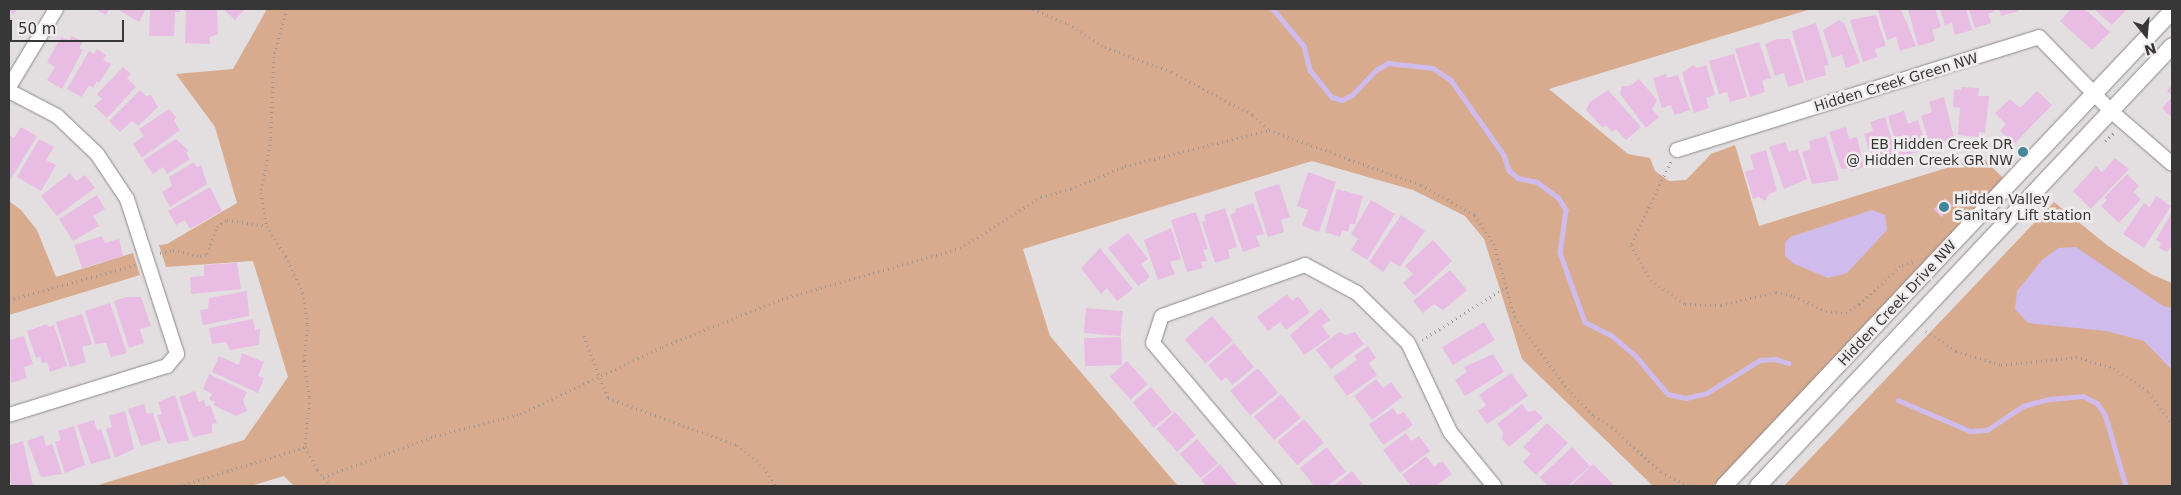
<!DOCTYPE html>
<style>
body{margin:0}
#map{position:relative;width:2181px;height:495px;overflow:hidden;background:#e3dfe0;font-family:"DejaVu Sans",sans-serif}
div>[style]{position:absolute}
.green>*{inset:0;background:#d8ab8f}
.water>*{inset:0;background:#cfbced}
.stream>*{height:4.5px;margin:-2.25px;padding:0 2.25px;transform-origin:2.25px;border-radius:2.25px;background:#cfbced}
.building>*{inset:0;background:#e8bce3;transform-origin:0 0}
.path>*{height:2.5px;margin-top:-1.25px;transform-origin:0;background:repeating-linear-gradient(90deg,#9a9898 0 1px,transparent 0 5px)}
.roads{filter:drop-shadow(0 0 1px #8c8889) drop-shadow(0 0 1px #8c8889)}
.minor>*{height:14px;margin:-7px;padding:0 7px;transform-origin:7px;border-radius:7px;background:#fff}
.tertiary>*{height:16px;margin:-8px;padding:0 8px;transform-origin:8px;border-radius:8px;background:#fff}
.dots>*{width:14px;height:14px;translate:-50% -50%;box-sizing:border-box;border:2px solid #f0eced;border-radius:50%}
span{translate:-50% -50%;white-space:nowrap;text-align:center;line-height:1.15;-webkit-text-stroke:5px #f0eced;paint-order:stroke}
.street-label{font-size:14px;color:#383737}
.poi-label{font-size:14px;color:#383737}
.right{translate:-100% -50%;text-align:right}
.left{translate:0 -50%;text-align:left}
.frame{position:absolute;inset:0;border:10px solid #383737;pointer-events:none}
.north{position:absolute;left:2121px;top:10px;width:50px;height:50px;-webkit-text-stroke:4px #f0eced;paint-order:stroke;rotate:163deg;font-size:14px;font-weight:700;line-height:20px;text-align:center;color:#383737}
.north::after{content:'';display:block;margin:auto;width:18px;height:22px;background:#383737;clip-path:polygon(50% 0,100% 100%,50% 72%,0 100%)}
.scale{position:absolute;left:10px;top:20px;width:114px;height:22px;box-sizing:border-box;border:2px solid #383737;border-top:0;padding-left:6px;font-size:15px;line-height:18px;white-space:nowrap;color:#383737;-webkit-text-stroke:4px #f0eced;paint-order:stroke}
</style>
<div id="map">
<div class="green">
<i style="clip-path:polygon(267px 9px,1811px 9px,1549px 89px,1628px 154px,1650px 158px,1655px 171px,1669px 181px,1686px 180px,1711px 154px,1735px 145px,1759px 226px,1982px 157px,2003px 178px,1713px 486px,1653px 486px,1522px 359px,1484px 239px,1465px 216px,1413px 190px,1312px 161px,1023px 249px,1050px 336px,1178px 486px,294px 486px,284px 476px,251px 486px,95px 486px,244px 440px,288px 377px,253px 261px,166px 267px,159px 245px,167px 244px,237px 203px,215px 127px,176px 74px,233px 69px)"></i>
<i style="clip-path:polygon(9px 201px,21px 210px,37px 230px,56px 277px,133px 253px,140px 275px,9px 315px)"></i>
<i style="clip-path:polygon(2054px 202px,2108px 246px,2151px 274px,2172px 283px,2172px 486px,1784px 486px)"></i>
</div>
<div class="water">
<i style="clip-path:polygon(1872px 210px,1885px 215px,1887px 230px,1847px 273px,1828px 278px,1794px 264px,1785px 256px,1785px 243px,1790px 237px)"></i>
<i style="clip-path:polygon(2076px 247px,2163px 306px,2172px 308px,2172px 370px,2144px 341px,2106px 331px,2028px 323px,2015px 309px,2017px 291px,2042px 260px,2058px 248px)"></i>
</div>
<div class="stream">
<i style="left:1273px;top:9px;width:48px;rotate:50deg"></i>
<i style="left:1304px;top:46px;width:25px;rotate:76deg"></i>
<i style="left:1310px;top:70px;width:35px;rotate:51deg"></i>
<i style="left:1332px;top:97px;width:10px;rotate:17deg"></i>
<i style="left:1342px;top:100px;width:11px;rotate:-27deg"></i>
<i style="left:1352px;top:95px;width:35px;rotate:-46deg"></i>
<i style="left:1376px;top:70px;width:14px;rotate:-30deg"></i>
<i style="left:1388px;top:63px;width:45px;rotate:6.3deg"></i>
<i style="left:1433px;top:68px;width:22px;rotate:34deg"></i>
<i style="left:1451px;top:80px;width:92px;rotate:54.8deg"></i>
<i style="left:1504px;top:155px;width:16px;rotate:72deg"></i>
<i style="left:1509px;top:170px;width:12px;rotate:42deg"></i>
<i style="left:1518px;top:178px;width:19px;rotate:12deg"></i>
<i style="left:1537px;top:182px;width:26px;rotate:36deg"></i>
<i style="left:1558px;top:197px;width:15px;rotate:58deg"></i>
<i style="left:1566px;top:210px;width:43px;rotate:97.9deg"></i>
<i style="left:1560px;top:253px;width:73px;rotate:70.1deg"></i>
<i style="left:1585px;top:322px;width:29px;rotate:27deg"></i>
<i style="left:1611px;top:335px;width:30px;rotate:40deg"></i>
<i style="left:1634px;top:354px;width:52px;rotate:49.6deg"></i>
<i style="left:1668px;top:394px;width:18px;rotate:13deg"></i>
<i style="left:1686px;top:398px;width:22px;rotate:-13deg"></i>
<i style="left:1707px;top:393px;width:62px;rotate:-31.9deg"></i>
<i style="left:1760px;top:360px;width:15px;rotate:-4deg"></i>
<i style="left:1775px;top:359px;width:14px;rotate:17deg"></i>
<i style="left:1898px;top:400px;width:78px;rotate:23.3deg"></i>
<i style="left:1970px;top:431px;width:17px;rotate:-3deg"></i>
<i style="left:1987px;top:430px;width:43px;rotate:-33.7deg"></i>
<i style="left:2023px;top:406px;width:28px;rotate:-15deg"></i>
<i style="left:2050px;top:399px;width:33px;rotate:-5deg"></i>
<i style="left:2083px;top:396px;width:16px;rotate:27deg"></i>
<i style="left:2097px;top:403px;width:14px;rotate:54deg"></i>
<i style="left:2105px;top:414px;width:75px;rotate:73.7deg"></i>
</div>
<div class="building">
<i style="clip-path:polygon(9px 9px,17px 9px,13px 15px)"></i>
<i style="clip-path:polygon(95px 9px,109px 9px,106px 15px)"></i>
<i style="clip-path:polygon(117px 9px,146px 9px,139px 22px)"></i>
<i style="clip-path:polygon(150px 9px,180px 9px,180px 12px,175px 12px,174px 36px,149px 36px)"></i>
<i style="clip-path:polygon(183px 9px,217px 9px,218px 34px,210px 37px,210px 44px,185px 43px,186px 12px)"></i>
<i style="clip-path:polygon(223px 9px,245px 9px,235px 20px)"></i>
<i style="clip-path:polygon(1901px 9px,1916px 46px,1900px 51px,1896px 37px,1887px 40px,1878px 10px)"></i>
<i style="clip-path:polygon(1908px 9px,1935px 9px,1941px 27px,1932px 30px,1935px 41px,1918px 46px)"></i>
<i style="clip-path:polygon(1940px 9px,1966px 9px,1972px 30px,1955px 35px,1952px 23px,1945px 25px)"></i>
<i style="clip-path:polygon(1969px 9px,1995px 9px,1995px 11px,1988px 14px,1991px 23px,1975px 28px)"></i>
<i style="clip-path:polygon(1999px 9px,2017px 9px,2018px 11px,2001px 16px)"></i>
<i style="clip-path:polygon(2071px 9px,2085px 9px,2110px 32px,2092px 50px,2060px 21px)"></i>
<i style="clip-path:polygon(2094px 9px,2127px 9px,2112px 25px)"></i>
<i style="clip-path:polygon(1876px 15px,1886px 46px,1875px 49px,1877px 57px,1863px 62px,1850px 20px)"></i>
<i style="clip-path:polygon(9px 17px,13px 20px,9px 28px)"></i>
<i style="clip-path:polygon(1839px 20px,1844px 23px,1860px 63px,1846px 68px,1842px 55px,1832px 58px,1823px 30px)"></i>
<i style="clip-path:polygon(1816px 23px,1829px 65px,1824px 66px,1826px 75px,1806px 81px,1792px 31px)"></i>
<i style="clip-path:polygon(72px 36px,83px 42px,79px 48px,83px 50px,62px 89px,47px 80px,55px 67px,47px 62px,61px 37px,69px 40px)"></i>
<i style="clip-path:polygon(1777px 39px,1790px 39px,1804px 82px,1788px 87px,1784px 73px,1775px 76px,1765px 44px)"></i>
<i style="clip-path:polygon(1759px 42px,1771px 78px,1762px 81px,1765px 92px,1750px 97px,1735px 49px)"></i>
<i style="clip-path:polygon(97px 49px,106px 55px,103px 60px,111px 64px,99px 83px,97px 81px,93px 88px,89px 85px,82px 97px,67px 89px,89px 51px,94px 54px)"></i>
<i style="clip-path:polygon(1734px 54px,1747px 97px,1730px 102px,1727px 92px,1719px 94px,1709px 61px)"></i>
<i style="clip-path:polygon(1693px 65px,1697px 68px,1706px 65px,1715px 95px,1706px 98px,1709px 108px,1694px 113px,1682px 73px)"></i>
<i style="clip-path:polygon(123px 67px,131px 74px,127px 78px,136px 87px,107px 118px,94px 106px,102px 99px,97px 94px)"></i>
<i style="clip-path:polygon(1666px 74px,1667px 78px,1678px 75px,1690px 110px,1674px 115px,1671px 105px,1662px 108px,1653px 78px)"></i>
<i style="clip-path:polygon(1639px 79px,1657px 100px,1652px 109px,1659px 117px,1646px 128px,1620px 94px,1622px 86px,1630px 86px)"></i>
<i style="clip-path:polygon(2172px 85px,2172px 96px,2167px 91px)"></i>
<i style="clip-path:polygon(1961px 87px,1979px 88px,1978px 96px,1989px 96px,1985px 133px,1979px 132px,1979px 137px,1958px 135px,1960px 108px,1953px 107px,1954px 89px,1961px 90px)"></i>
<i style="clip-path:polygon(140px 90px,146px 96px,151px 95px,158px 107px,138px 126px,132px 121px,120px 132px,109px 121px)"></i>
<i style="clip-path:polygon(1608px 90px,1641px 127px,1626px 140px,1616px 129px,1612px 132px,1607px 126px,1602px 127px,1586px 110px,1590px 102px)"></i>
<i style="clip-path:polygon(2037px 91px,2052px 105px,2014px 144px,2000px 131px,2006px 124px,1995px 113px,2010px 99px,2020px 108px)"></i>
<i style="clip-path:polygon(1944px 97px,1954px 138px,1930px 145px,1921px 116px,1932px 112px,1929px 102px)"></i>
<i style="clip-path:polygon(2172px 97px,2172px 118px,2162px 108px)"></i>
<i style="clip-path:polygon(169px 109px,176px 117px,174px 121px,180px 130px,142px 158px,133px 144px,144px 136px,139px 129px)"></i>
<i style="clip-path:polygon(1904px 111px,1908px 124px,1918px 120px,1927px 149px,1900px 157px,1888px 116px)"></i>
<i style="clip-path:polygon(1885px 117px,1896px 156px,1886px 160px,1881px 167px,1873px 163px,1864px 134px,1873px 131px,1870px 122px)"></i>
<i style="clip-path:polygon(21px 127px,37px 136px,9px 182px,9px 135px,14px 138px)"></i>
<i style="clip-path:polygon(1846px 127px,1849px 139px,1857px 137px,1864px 167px,1851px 171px,1850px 168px,1841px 169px,1829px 132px)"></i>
<i style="clip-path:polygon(1826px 136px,1839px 180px,1812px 184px,1802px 152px,1811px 149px,1809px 141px)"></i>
<i style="clip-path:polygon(39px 139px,54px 147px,46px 160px,56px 165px,41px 191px,17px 177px)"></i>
<i style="clip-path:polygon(176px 139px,189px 151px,186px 153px,190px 159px,167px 174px,163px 167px,153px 174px,143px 160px)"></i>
<i style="clip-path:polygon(1785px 142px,1789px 152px,1798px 149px,1807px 179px,1784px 189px,1769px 147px)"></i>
<i style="clip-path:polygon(1766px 150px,1777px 191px,1769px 194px,1765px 201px,1759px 197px,1753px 199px,1745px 172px,1754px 169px,1750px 155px)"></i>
<i style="clip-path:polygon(2115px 158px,2129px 169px,2091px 209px,2073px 191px,2096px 166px,2102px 172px)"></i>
<i style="clip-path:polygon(194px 162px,197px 167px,201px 165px,207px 184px,170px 207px,162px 192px,172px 186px,169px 177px)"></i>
<i style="clip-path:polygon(1308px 172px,1336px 182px,1319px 232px,1302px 226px,1308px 210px,1297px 206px)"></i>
<i style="clip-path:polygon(70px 173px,76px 181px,85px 175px,95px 188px,57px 216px,41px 196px)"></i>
<i style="clip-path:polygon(2127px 174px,2139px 186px,2133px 192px,2141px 199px,2119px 223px,2101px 206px,2107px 200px,2104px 198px)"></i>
<i style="clip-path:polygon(1279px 184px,1290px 217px,1281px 220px,1284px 232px,1268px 237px,1254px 192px)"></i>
<i style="clip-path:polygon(210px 187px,222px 211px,190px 229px,185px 220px,176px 225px,168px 211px)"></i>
<i style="clip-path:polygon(1337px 189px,1363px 196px,1355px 224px,1350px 224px,1348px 232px,1342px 230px,1340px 237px,1325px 232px)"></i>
<i style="clip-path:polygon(97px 195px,105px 209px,93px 216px,99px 226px,73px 241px,59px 219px)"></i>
<i style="clip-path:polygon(2156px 196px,2171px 206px,2144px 248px,2123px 234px,2144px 203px,2150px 207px)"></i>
<i style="left:1945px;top:198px;width:11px;height:16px;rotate:45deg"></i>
<i style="clip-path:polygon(1371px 200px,1395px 214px,1367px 260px,1351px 250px,1358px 239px,1351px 234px)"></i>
<i style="clip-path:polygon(1253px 203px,1264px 234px,1256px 236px,1260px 246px,1243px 252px,1230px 215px,1236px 212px,1235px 209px)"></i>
<i style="clip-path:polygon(1225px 208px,1237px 247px,1228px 250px,1230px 258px,1215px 263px,1202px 222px,1206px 221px,1204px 215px)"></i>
<i style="clip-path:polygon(2172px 211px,2172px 249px,2170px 247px,2167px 252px,2159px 248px,2161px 243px,2156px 240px)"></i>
<i style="clip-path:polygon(1196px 212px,1208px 249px,1203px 250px,1207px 261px,1201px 262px,1203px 268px,1187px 272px,1171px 220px)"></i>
<i style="clip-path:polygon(1401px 215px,1425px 231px,1400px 267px,1391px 261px,1383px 272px,1369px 262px)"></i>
<i style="clip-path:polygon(1171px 228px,1181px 259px,1170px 262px,1175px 274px,1158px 280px,1144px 240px)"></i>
<i style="clip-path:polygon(1128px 233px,1148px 259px,1141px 264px,1150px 277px,1138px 286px,1108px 248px)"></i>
<i style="clip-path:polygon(102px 236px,105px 243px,119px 239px,123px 256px,82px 268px,74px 245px)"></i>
<i style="clip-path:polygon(1433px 240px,1452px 261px,1415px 296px,1403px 283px,1413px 274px,1405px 266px)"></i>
<i style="clip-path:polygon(1100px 248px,1133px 289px,1117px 301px,1107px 288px,1101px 294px,1081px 268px)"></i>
<i style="clip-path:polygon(237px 263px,241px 289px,191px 294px,190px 277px,204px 276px,204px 265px)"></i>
<i style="clip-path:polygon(1450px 270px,1467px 290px,1443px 310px,1434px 304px,1423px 313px,1413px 301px)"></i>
<i style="clip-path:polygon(247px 291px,249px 316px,203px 325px,200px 310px,208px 309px,209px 298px)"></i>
<i style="clip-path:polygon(1287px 294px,1292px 301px,1298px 296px,1310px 312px,1286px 330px,1280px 322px,1268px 331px,1257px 317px)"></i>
<i style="clip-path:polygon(126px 297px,141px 297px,151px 326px,140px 329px,144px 343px,129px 348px,114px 301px)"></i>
<i style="clip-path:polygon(110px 303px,127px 353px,111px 357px,106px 343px,95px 344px,85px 311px)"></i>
<i style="left:1086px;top:308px;width:37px;height:25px;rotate:5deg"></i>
<i style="clip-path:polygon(1321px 308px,1330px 320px,1322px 326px,1330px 337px,1304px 355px,1290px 335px)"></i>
<i style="clip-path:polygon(82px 314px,92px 344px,82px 347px,86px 362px,70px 367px,56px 322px)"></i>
<i style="left:1212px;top:316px;width:32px;height:36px;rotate:49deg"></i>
<i style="clip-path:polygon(253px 319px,255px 330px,260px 329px,259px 345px,230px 350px,226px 342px,212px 344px,209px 328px)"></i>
<i style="left:1484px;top:322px;width:21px;height:49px;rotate:59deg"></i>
<i style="clip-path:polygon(47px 324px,48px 327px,54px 325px,67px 366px,50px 372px,47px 362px,42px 363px,40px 357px,36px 358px,27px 331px)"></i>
<i style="clip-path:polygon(1339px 332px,1346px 335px,1355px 332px,1364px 344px,1331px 369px,1316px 350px)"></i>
<i style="clip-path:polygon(24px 336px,33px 364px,24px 367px,27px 378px,11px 383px,9px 340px)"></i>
<i style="left:1121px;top:337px;width:28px;height:37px;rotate:88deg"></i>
<i style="clip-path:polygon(1234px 343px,1254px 367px,1232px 385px,1226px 377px,1221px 381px,1208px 365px)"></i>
<i style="clip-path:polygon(1368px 346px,1376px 358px,1369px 363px,1377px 375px,1347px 396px,1333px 377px,1357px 360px,1354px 356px)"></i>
<i style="clip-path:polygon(242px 353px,264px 362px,258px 376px,264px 378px,258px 393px,212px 372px,219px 356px,239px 365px)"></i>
<i style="clip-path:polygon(1493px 354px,1504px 372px,1465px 396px,1455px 380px,1467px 372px,1464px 367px)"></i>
<i style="left:1127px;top:361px;width:31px;height:23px;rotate:48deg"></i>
<i style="left:1258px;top:368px;width:32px;height:36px;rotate:51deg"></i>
<i style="clip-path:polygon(1511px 373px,1528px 396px,1487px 424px,1478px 411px,1486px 405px,1479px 395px)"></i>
<i style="clip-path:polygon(209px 374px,247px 392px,243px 400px,247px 411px,236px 416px,213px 405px,215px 402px,209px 399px,212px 394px,203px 389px)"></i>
<i style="clip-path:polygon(1376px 379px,1383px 388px,1391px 382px,1402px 397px,1372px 420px,1354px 396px)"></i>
<i style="left:1151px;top:387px;width:33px;height:24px;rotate:50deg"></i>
<i style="clip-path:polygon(195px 391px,199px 402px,204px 400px,206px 407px,210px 405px,217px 423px,212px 424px,212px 433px,193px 437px,179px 397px)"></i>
<i style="left:1281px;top:394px;width:31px;height:35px;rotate:50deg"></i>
<i style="clip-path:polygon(175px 395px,189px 440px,168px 444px,157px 415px,162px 414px,158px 402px)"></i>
<i style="clip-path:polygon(144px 404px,147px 414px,153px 413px,161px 440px,141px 446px,128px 409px)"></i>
<i style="clip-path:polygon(1522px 404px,1528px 412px,1535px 410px,1543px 418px,1509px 447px,1502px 439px,1503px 432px,1497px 424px)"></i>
<i style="clip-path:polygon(1393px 408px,1398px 415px,1404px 412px,1413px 425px,1383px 445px,1369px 424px)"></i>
<i style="clip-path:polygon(125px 411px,134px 449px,115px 458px,106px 429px,112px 427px,109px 416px)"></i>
<i style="left:1175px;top:412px;width:31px;height:25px;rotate:48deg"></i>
<i style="left:1304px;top:419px;width:31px;height:35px;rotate:50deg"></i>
<i style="clip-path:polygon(94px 420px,97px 430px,101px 429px,111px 458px,91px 464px,77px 425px)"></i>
<i style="clip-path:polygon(1547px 423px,1568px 443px,1536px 475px,1523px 462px,1531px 454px,1523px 447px)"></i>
<i style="clip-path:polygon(74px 426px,85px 465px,65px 473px,55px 442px,61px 440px,58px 431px)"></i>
<i style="clip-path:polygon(1406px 433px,1411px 441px,1419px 436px,1430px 451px,1400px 473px,1383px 450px)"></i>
<i style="clip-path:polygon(43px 435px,46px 446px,52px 444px,62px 474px,41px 477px,27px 441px)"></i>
<i style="left:1197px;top:439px;width:32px;height:23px;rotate:49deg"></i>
<i style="clip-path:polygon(23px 441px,33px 486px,11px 486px,9px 445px)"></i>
<i style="clip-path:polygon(1327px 447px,1346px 472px,1327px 486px,1314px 486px,1300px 468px)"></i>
<i style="clip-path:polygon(1572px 447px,1590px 466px,1568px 486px,1548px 486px,1540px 477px)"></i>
<i style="clip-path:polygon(1426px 456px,1434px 467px,1442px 461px,1452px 474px,1436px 486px,1411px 486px,1402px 475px)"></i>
<i style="clip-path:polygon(1220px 464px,1238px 486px,1206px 486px,1201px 480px)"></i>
<i style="clip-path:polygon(1593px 464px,1613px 484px,1611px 486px,1571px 486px)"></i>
<i style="clip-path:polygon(1352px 471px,1364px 486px,1333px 486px)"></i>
</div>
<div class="path">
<i style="left:287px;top:9px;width:50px;rotate:105.2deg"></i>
<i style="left:274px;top:57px;width:83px;rotate:92.1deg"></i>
<i style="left:271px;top:140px;width:54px;rotate:100.7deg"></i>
<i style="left:261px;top:193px;width:34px;rotate:80deg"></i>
<i style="left:267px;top:226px;width:36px;rotate:58deg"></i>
<i style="left:286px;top:256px;width:41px;rotate:65.3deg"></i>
<i style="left:303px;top:293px;width:32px;rotate:81deg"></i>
<i style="left:308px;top:325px;width:36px;rotate:96deg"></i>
<i style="left:304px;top:361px;width:37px;rotate:81deg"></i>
<i style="left:310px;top:398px;width:49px;rotate:95.8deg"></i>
<i style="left:305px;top:447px;width:26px;rotate:61deg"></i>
<i style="left:318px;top:470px;width:21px;rotate:51deg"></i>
<i style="left:1033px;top:9px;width:38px;rotate:23deg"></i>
<i style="left:1068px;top:24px;width:44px;rotate:31.9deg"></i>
<i style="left:1105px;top:47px;width:72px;rotate:20.5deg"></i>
<i style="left:1172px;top:72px;width:92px;rotate:28deg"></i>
<i style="left:1253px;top:115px;width:22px;rotate:43deg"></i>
<i style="left:2105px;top:141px;width:12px;rotate:-42deg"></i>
<i style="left:1671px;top:162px;width:92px;rotate:115.7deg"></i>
<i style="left:1631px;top:245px;width:40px;rotate:60.3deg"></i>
<i style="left:1651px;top:280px;width:42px;rotate:35.2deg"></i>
<i style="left:1685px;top:304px;width:36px;rotate:2deg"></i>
<i style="left:1721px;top:305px;width:57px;rotate:-13.3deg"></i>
<i style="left:1776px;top:292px;width:18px;rotate:13deg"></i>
<i style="left:1794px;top:296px;width:35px;rotate:25deg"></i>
<i style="left:1826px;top:311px;width:20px;rotate:6deg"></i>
<i style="left:1846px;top:313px;width:16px;rotate:-35deg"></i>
<i style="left:1859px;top:304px;width:58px;rotate:-42.2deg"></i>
<i style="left:1902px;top:265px;width:15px;rotate:-20deg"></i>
<i style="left:160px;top:253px;width:13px;rotate:-13deg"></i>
<i style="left:173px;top:250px;width:28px;rotate:13deg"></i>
<i style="left:200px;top:256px;width:7px;rotate:-16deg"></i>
<i style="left:207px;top:254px;width:29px;rotate:-70deg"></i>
<i style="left:217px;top:227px;width:12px;rotate:-35deg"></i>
<i style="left:227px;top:220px;width:40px;rotate:8.5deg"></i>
<i style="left:9px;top:300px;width:131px;rotate:-15.5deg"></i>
<i style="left:1926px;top:331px;width:36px;rotate:34deg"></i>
<i style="left:1956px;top:351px;width:47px;rotate:17.3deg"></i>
<i style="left:2001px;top:365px;width:75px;rotate:-6.1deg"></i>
<i style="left:2076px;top:357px;width:40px;rotate:16deg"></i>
<i style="left:2114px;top:368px;width:42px;rotate:34.4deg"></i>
<i style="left:2149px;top:392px;width:39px;rotate:54deg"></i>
<i style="left:584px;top:336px;width:66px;rotate:68.8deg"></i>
<i style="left:608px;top:398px;width:137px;rotate:20deg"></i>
<i style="left:737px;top:445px;width:35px;rotate:39deg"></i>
<i style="left:764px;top:467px;width:22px;rotate:58deg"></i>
<i style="left:1422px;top:340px;width:97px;rotate:-32.4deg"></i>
<i style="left:323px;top:477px;width:119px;rotate:-20.1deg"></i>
<i style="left:435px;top:436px;width:88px;rotate:-14.5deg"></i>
<i style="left:520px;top:414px;width:157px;rotate:-25.3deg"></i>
<i style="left:662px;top:347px;width:129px;rotate:-21.8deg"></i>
<i style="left:782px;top:299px;width:185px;rotate:-16deg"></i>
<i style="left:960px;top:248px;width:96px;rotate:-32.2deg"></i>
<i style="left:1041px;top:197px;width:31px;rotate:-15deg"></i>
<i style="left:1071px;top:189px;width:59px;rotate:-23.1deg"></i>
<i style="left:1125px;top:166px;width:148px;rotate:-14deg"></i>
<i style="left:1269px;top:130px;width:162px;rotate:19.9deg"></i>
<i style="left:1421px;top:185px;width:62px;rotate:29.1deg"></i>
<i style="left:1475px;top:215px;width:35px;rotate:57deg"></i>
<i style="left:1494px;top:244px;width:76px;rotate:74deg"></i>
<i style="left:1515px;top:317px;width:89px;rotate:53.6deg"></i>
<i style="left:1568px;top:389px;width:37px;rotate:46deg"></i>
<i style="left:1594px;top:416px;width:21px;rotate:31deg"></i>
<i style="left:1612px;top:427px;width:67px;rotate:42.6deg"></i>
<i style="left:1661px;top:472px;width:30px;rotate:27deg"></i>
<i style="left:179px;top:486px;width:132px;rotate:-17.2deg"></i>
</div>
<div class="roads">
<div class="minor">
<i style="left:9px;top:87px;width:91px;rotate:-58.9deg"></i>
<i style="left:9px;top:91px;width:54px;rotate:27.5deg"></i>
<i style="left:57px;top:116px;width:55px;rotate:43.5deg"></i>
<i style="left:97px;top:154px;width:54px;rotate:56.3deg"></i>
<i style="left:127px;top:199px;width:163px;rotate:72.1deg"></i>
<i style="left:177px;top:354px;width:16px;rotate:130deg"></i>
<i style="left:167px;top:366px;width:165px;rotate:162.8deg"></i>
<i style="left:1677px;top:150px;width:379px;rotate:-17.3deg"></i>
<i style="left:2039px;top:37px;width:105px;rotate:45.8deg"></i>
<i style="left:2112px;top:112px;width:79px;rotate:40.9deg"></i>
<i style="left:1274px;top:486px;width:187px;rotate:-130.2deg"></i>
<i style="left:1153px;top:343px;width:28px;rotate:-72deg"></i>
<i style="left:1162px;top:316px;width:152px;rotate:-19.6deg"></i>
<i style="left:1305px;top:265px;width:59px;rotate:28.3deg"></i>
<i style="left:1357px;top:293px;width:71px;rotate:44.4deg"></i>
<i style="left:1408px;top:343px;width:98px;rotate:64.7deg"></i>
<i style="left:1450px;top:432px;width:70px;rotate:50.8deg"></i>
</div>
<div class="tertiary">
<i style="left:1724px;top:486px;width:653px;rotate:-46.68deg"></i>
<i style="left:1758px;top:486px;width:604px;rotate:-46.74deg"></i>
</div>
</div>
<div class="dots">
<i style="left:2023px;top:152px;background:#458598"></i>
<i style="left:1944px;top:207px;background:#458598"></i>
</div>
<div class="street-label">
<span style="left:1896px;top:82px;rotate:-17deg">Hidden Creek Green NW</span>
<span style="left:1897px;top:303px;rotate:-47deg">Hidden Creek Drive NW</span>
</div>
<div class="poi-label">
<span class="right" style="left:2013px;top:152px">EB Hidden Creek DR<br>@ Hidden Creek GR NW</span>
<span class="left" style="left:1954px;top:207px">Hidden Valley<br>Sanitary Lift station</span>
</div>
<div class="frame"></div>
<div class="north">N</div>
<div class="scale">50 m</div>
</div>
